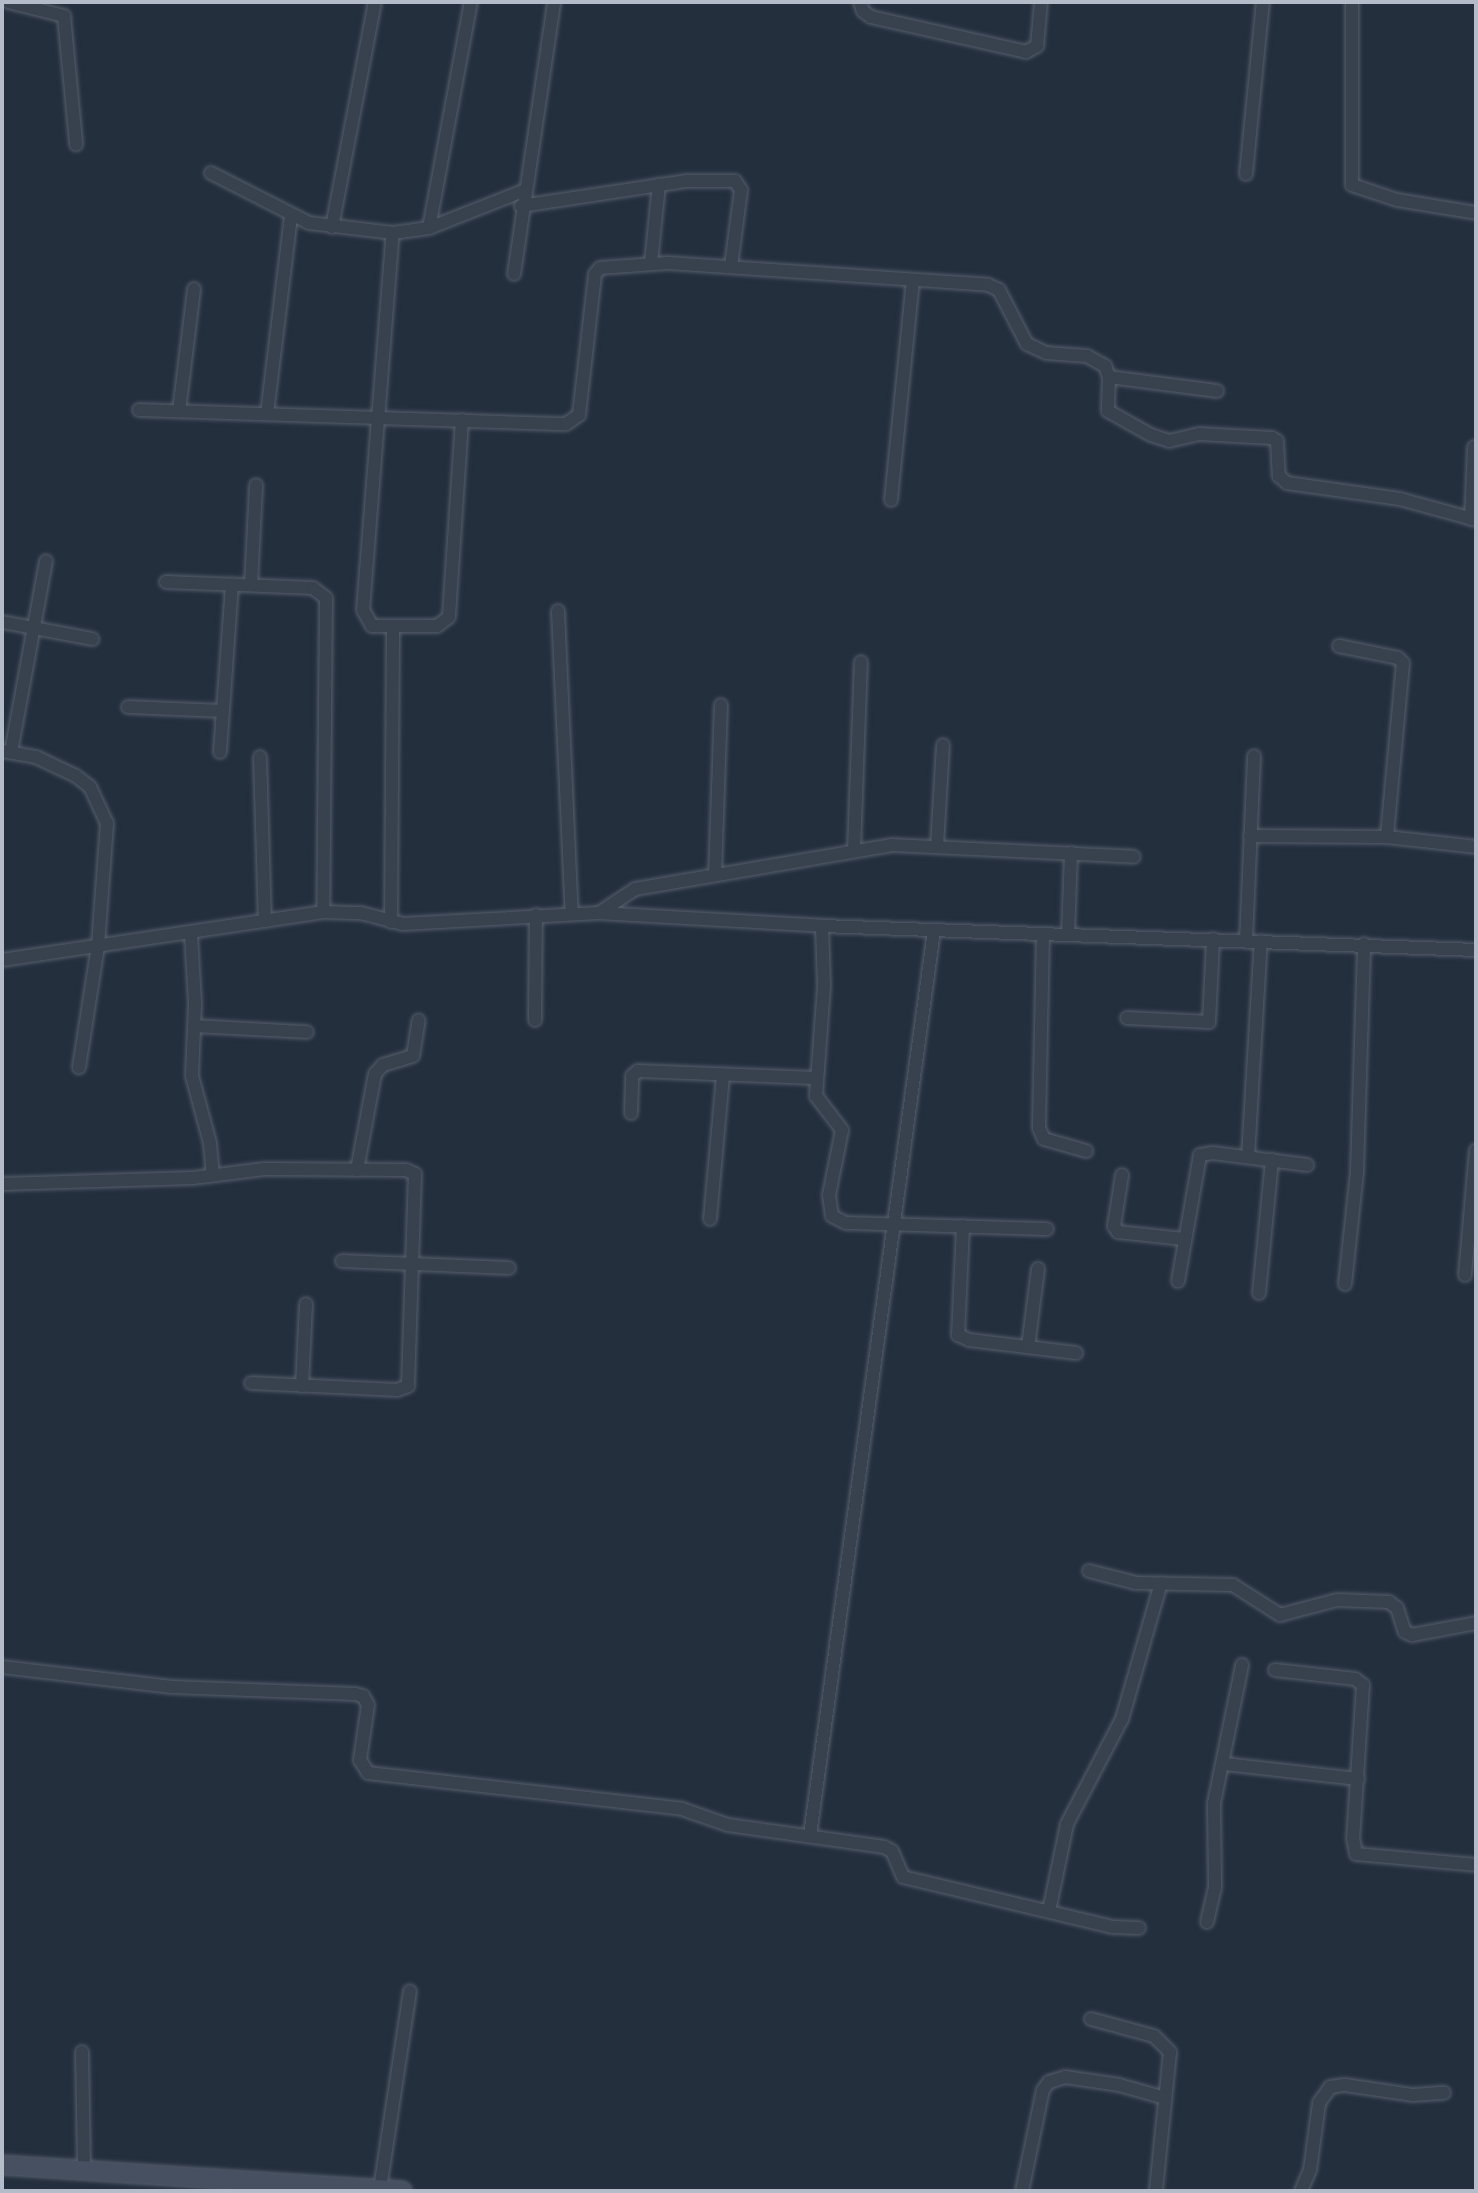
<!DOCTYPE html>
<style>
body{margin:0}
#map{position:relative;width:1478px;height:2193px;overflow:hidden;background:#242f3e;font-family:Rubik,sans-serif}
div>[style]{position:absolute}
.roads{filter:drop-shadow(0 0 2px #565f6c) drop-shadow(0 0 2px #565f6c)}
.street>*{height:12px;margin:-6px;padding:0 6px;transform-origin:6px;border-radius:6px;background:#38414e}
.secondary>*{height:18px;margin:-9px;padding:0 9px;transform-origin:9px;border-radius:9px;background:#465061}
span{translate:-50% -50%;white-space:nowrap;text-align:center;line-height:1.15;-webkit-text-stroke:5px #1d2633;paint-order:stroke}
.frame{position:absolute;inset:0;border:4px solid #b4bcc9;pointer-events:none}
</style>
<div id="map">
<div class="roads">
<div class="street">
<i style="left:8px;top:2px;width:58px;rotate:14deg"></i>
<i style="left:64px;top:16px;width:129px;rotate:84.6deg"></i>
<i style="left:860px;top:2px;width:9px;rotate:72deg"></i>
<i style="left:863px;top:11px;width:10px;rotate:37deg"></i>
<i style="left:871px;top:17px;width:159px;rotate:12.7deg"></i>
<i style="left:1026px;top:52px;width:13px;rotate:-29deg"></i>
<i style="left:1037px;top:46px;width:44px;rotate:-84.8deg"></i>
<i style="left:1352px;top:2px;width:183px;rotate:90deg"></i>
<i style="left:1352px;top:185px;width:47px;rotate:18.4deg"></i>
<i style="left:1397px;top:200px;width:80px;rotate:9.3deg"></i>
<i style="left:211px;top:173px;width:110px;rotate:27deg"></i>
<i style="left:309px;top:223px;width:85px;rotate:6.8deg"></i>
<i style="left:1246px;top:174px;width:173px;rotate:-84.4deg"></i>
<i style="left:521px;top:206px;width:168px;rotate:-8.6deg"></i>
<i style="left:687px;top:181px;width:48px"></i>
<i style="left:735px;top:181px;width:11px;rotate:56deg"></i>
<i style="left:741px;top:190px;width:77px;rotate:97.5deg"></i>
<i style="left:332px;top:227px;width:229px;rotate:-79.2deg"></i>
<i style="left:429px;top:228px;width:230px;rotate:-79.5deg"></i>
<i style="left:651px;top:263px;width:79px;rotate:-84.2deg"></i>
<i style="left:514px;top:274px;width:275px;rotate:-81.6deg"></i>
<i style="left:1109px;top:377px;width:109px;rotate:7.4deg"></i>
<i style="left:139px;top:410px;width:427px;rotate:1.9deg"></i>
<i style="left:566px;top:424px;width:16px;rotate:-35deg"></i>
<i style="left:579px;top:415px;width:142px;rotate:-83.5deg"></i>
<i style="left:595px;top:274px;width:8px;rotate:-50deg"></i>
<i style="left:600px;top:268px;width:68px;rotate:-4.2deg"></i>
<i style="left:668px;top:263px;width:321px;rotate:3.9deg"></i>
<i style="left:988px;top:285px;width:12px;rotate:24deg"></i>
<i style="left:999px;top:290px;width:61px;rotate:62.6deg"></i>
<i style="left:1027px;top:344px;width:21px;rotate:25deg"></i>
<i style="left:1046px;top:353px;width:41px;rotate:4.2deg"></i>
<i style="left:1087px;top:356px;width:21px;rotate:29deg"></i>
<i style="left:1105px;top:366px;width:12px;rotate:70deg"></i>
<i style="left:1109px;top:377px;width:34px;rotate:92deg"></i>
<i style="left:1108px;top:411px;width:49px;rotate:29.2deg"></i>
<i style="left:1151px;top:435px;width:19px;rotate:18deg"></i>
<i style="left:1169px;top:441px;width:31px;rotate:-13deg"></i>
<i style="left:1199px;top:434px;width:73px;rotate:3.1deg"></i>
<i style="left:1272px;top:438px;width:6px;rotate:31deg"></i>
<i style="left:1277px;top:441px;width:35px;rotate:87deg"></i>
<i style="left:1279px;top:476px;width:11px;rotate:41deg"></i>
<i style="left:1287px;top:483px;width:114px;rotate:8.1deg"></i>
<i style="left:1400px;top:499px;width:79px;rotate:15.4deg"></i>
<i style="left:179px;top:411px;width:123px;rotate:-83deg"></i>
<i style="left:267px;top:414px;width:200px;rotate:-83.1deg"></i>
<i style="left:462px;top:420px;width:197px;rotate:93.8deg"></i>
<i style="left:449px;top:617px;width:15px;rotate:143deg"></i>
<i style="left:437px;top:626px;width:65px;rotate:180deg"></i>
<i style="left:372px;top:626px;width:18px;rotate:-119deg"></i>
<i style="left:363px;top:610px;width:378px;rotate:-85.5deg"></i>
<i style="left:393px;top:233px;width:36px;rotate:-8deg"></i>
<i style="left:429px;top:228px;width:101px;rotate:-21.5deg"></i>
<i style="left:891px;top:500px;width:220px;rotate:-84.3deg"></i>
<i style="left:1471px;top:519px;width:72px;rotate:-87.6deg"></i>
<i style="left:166px;top:582px;width:147px;rotate:2.3deg"></i>
<i style="left:313px;top:588px;width:16px;rotate:38deg"></i>
<i style="left:326px;top:598px;width:314px;rotate:90.5deg"></i>
<i style="left:251px;top:585px;width:100px;rotate:-87.1deg"></i>
<i style="left:558px;top:611px;width:303px;rotate:87.4deg"></i>
<i style="left:2px;top:622px;width:92px;rotate:10.7deg"></i>
<i style="left:1339px;top:646px;width:60px;rotate:11.5deg"></i>
<i style="left:1398px;top:658px;width:7px;rotate:45deg"></i>
<i style="left:1403px;top:663px;width:175px;rotate:95.3deg"></i>
<i style="left:128px;top:707px;width:95px;rotate:2.4deg"></i>
<i style="left:2px;top:751px;width:35px;rotate:10deg"></i>
<i style="left:36px;top:757px;width:44px;rotate:25.4deg"></i>
<i style="left:76px;top:776px;width:18px;rotate:38deg"></i>
<i style="left:90px;top:787px;width:40px;rotate:65deg"></i>
<i style="left:107px;top:823px;width:123px;rotate:94.2deg"></i>
<i style="left:98px;top:946px;width:123px;rotate:98.9deg"></i>
<i style="left:11px;top:752px;width:194px;rotate:-79.6deg"></i>
<i style="left:220px;top:752px;width:168px;rotate:-85.9deg"></i>
<i style="left:260px;top:757px;width:164px;rotate:88.3deg"></i>
<i style="left:1250px;top:836px;width:137px;rotate:0.4deg"></i>
<i style="left:1387px;top:837px;width:90px;rotate:6.4deg"></i>
<i style="left:937px;top:846px;width:101px;rotate:-86.6deg"></i>
<i style="left:854px;top:850px;width:188px;rotate:-87.9deg"></i>
<i style="left:715px;top:875px;width:170px;rotate:-88deg"></i>
<i style="left:599px;top:913px;width:43px;rotate:-33.7deg"></i>
<i style="left:635px;top:889px;width:261px;rotate:-9.7deg"></i>
<i style="left:892px;top:845px;width:242px;rotate:2.8deg"></i>
<i style="left:391px;top:922px;width:294px;rotate:-89.6deg"></i>
<i style="left:822px;top:926px;width:60px;rotate:88.1deg"></i>
<i style="left:824px;top:986px;width:110px;rotate:94.2deg"></i>
<i style="left:816px;top:1096px;width:43px;rotate:52.6deg"></i>
<i style="left:842px;top:1130px;width:66px;rotate:101.3deg"></i>
<i style="left:829px;top:1195px;width:21px;rotate:82deg"></i>
<i style="left:832px;top:1216px;width:16px;rotate:27deg"></i>
<i style="left:846px;top:1223px;width:201px;rotate:1.7deg"></i>
<i style="left:191px;top:934px;width:70px;rotate:86.7deg"></i>
<i style="left:195px;top:1004px;width:72px;rotate:92.4deg"></i>
<i style="left:192px;top:1076px;width:69px;rotate:75deg"></i>
<i style="left:210px;top:1143px;width:32px;rotate:85deg"></i>
<i style="left:1043px;top:934px;width:194px;rotate:91.2deg"></i>
<i style="left:1039px;top:1128px;width:12px;rotate:66deg"></i>
<i style="left:1044px;top:1139px;width:44px;rotate:15.9deg"></i>
<i style="left:1068px;top:935px;width:82px;rotate:-87.9deg"></i>
<i style="left:1246px;top:941px;width:185px;rotate:-87.5deg"></i>
<i style="left:2px;top:960px;width:325px;rotate:-8.5deg"></i>
<i style="left:323px;top:912px;width:38px;rotate:2deg"></i>
<i style="left:361px;top:913px;width:43px;rotate:14.7deg"></i>
<i style="left:403px;top:924px;width:196px;rotate:-3.2deg"></i>
<i style="left:599px;top:913px;width:223px;rotate:3.3deg"></i>
<i style="left:822px;top:926px;width:654px;rotate:2.1deg"></i>
<i style="left:1127px;top:1018px;width:82px;rotate:2.8deg"></i>
<i style="left:1209px;top:1022px;width:83px;rotate:-87.2deg"></i>
<i style="left:535px;top:1020px;width:105px;rotate:-89.5deg"></i>
<i style="left:195px;top:1026px;width:112px;rotate:3.1deg"></i>
<i style="left:631px;top:1113px;width:37px;rotate:-88deg"></i>
<i style="left:632px;top:1076px;width:8px;rotate:-40deg"></i>
<i style="left:638px;top:1071px;width:177px;rotate:2.3deg"></i>
<i style="left:1248px;top:1157px;width:216px;rotate:-86.6deg"></i>
<i style="left:357px;top:1170px;width:98px;rotate:-79.4deg"></i>
<i style="left:375px;top:1074px;width:12px;rotate:-48deg"></i>
<i style="left:383px;top:1065px;width:31px;rotate:-17deg"></i>
<i style="left:413px;top:1056px;width:36px;rotate:-81deg"></i>
<i style="left:1122px;top:1175px;width:52px;rotate:98.9deg"></i>
<i style="left:1114px;top:1226px;width:7px;rotate:56deg"></i>
<i style="left:1118px;top:1232px;width:66px;rotate:6.1deg"></i>
<i style="left:2px;top:1184px;width:191px;rotate:-1.8deg"></i>
<i style="left:193px;top:1178px;width:72px;rotate:-7.2deg"></i>
<i style="left:264px;top:1169px;width:142px;rotate:0.4deg"></i>
<i style="left:406px;top:1170px;width:10px;rotate:24deg"></i>
<i style="left:415px;top:1174px;width:212px;rotate:91.9deg"></i>
<i style="left:408px;top:1386px;width:12px;rotate:160deg"></i>
<i style="left:397px;top:1390px;width:146px;rotate:-177.3deg"></i>
<i style="left:710px;top:1219px;width:145px;rotate:-84.8deg"></i>
<i style="left:963px;top:1226px;width:109px;rotate:92.6deg"></i>
<i style="left:958px;top:1335px;width:12px;rotate:24deg"></i>
<i style="left:969px;top:1340px;width:108px;rotate:6.9deg"></i>
<i style="left:342px;top:1261px;width:167px;rotate:2.4deg"></i>
<i style="left:1465px;top:1275px;width:125px;rotate:-85deg"></i>
<i style="left:1178px;top:1281px;width:128px;rotate:-80.1deg"></i>
<i style="left:1200px;top:1155px;width:13px;rotate:-9deg"></i>
<i style="left:1213px;top:1153px;width:95px;rotate:7.3deg"></i>
<i style="left:1345px;top:1284px;width:114px;rotate:-83.9deg"></i>
<i style="left:1357px;top:1171px;width:227px;rotate:-88.2deg"></i>
<i style="left:1259px;top:1293px;width:134px;rotate:-84.4deg"></i>
<i style="left:1028px;top:1347px;width:79px;rotate:-82.7deg"></i>
<i style="left:302px;top:1386px;width:82px;rotate:-87.2deg"></i>
<i style="left:1089px;top:1571px;width:49px;rotate:14.3deg"></i>
<i style="left:1136px;top:1583px;width:97px;rotate:1.2deg"></i>
<i style="left:1233px;top:1585px;width:56px;rotate:32.6deg"></i>
<i style="left:1280px;top:1615px;width:59px;rotate:-14.7deg"></i>
<i style="left:1337px;top:1600px;width:52px;rotate:2.2deg"></i>
<i style="left:1389px;top:1602px;width:10px;rotate:37deg"></i>
<i style="left:1397px;top:1608px;width:25px;rotate:72deg"></i>
<i style="left:1405px;top:1632px;width:8px;rotate:23deg"></i>
<i style="left:1412px;top:1635px;width:65px;rotate:-10.6deg"></i>
<i style="left:2px;top:1667px;width:171px;rotate:6.7deg"></i>
<i style="left:172px;top:1687px;width:183px;rotate:2.2deg"></i>
<i style="left:355px;top:1694px;width:8px;rotate:14deg"></i>
<i style="left:363px;top:1696px;width:10px;rotate:61deg"></i>
<i style="left:368px;top:1705px;width:56px;rotate:98.3deg"></i>
<i style="left:360px;top:1760px;width:15px;rotate:58deg"></i>
<i style="left:368px;top:1773px;width:316px;rotate:6.5deg"></i>
<i style="left:682px;top:1809px;width:49px;rotate:19.2deg"></i>
<i style="left:728px;top:1825px;width:158px;rotate:8deg"></i>
<i style="left:884px;top:1847px;width:9px;rotate:27deg"></i>
<i style="left:892px;top:1851px;width:28px;rotate:67deg"></i>
<i style="left:903px;top:1877px;width:216px;rotate:13.4deg"></i>
<i style="left:1113px;top:1927px;width:26px;rotate:2deg"></i>
<i style="left:1275px;top:1670px;width:81px;rotate:6.4deg"></i>
<i style="left:1355px;top:1679px;width:10px;rotate:37deg"></i>
<i style="left:1363px;top:1685px;width:153px;rotate:93.7deg"></i>
<i style="left:1353px;top:1838px;width:16px;rotate:79deg"></i>
<i style="left:1356px;top:1854px;width:121px;rotate:5.2deg"></i>
<i style="left:1224px;top:1764px;width:135px;rotate:6.4deg"></i>
<i style="left:810px;top:1835px;width:912px;rotate:-82.19deg"></i>
<i style="left:1049px;top:1911px;width:89px;rotate:-78.3deg"></i>
<i style="left:1067px;top:1824px;width:119px;rotate:-62.4deg"></i>
<i style="left:1122px;top:1719px;width:141px;rotate:-74deg"></i>
<i style="left:1207px;top:1922px;width:37px;rotate:-77deg"></i>
<i style="left:1215px;top:1886px;width:83px;rotate:-90.7deg"></i>
<i style="left:1214px;top:1803px;width:141px;rotate:-78.5deg"></i>
<i style="left:1091px;top:2019px;width:65px;rotate:15.1deg"></i>
<i style="left:1154px;top:2036px;width:23px;rotate:45deg"></i>
<i style="left:1170px;top:2052px;width:140px;rotate:95.8deg"></i>
<i style="left:82px;top:2052px;width:118px;rotate:89deg"></i>
<i style="left:380px;top:2189px;width:200px;rotate:-81.4deg"></i>
<i style="left:1022px;top:2191px;width:103px;rotate:-78.3deg"></i>
<i style="left:1043px;top:2090px;width:10px;rotate:-53deg"></i>
<i style="left:1049px;top:2082px;width:17px;rotate:-17deg"></i>
<i style="left:1065px;top:2077px;width:55px;rotate:8.4deg"></i>
<i style="left:1119px;top:2085px;width:48px;rotate:15.8deg"></i>
<i style="left:1301px;top:2191px;width:23px;rotate:-67deg"></i>
<i style="left:1310px;top:2170px;width:68px;rotate:-82.3deg"></i>
<i style="left:1319px;top:2103px;width:19px;rotate:-55deg"></i>
<i style="left:1330px;top:2087px;width:15px;rotate:-8deg"></i>
<i style="left:1345px;top:2085px;width:69px;rotate:8.4deg"></i>
<i style="left:1413px;top:2095px;width:31px;rotate:-4deg"></i>
</div>
<div class="secondary">
<i style="left:2px;top:2165px;width:401px;rotate:3.7deg"></i>
</div>
</div>
<div class="frame"></div>
</div>
